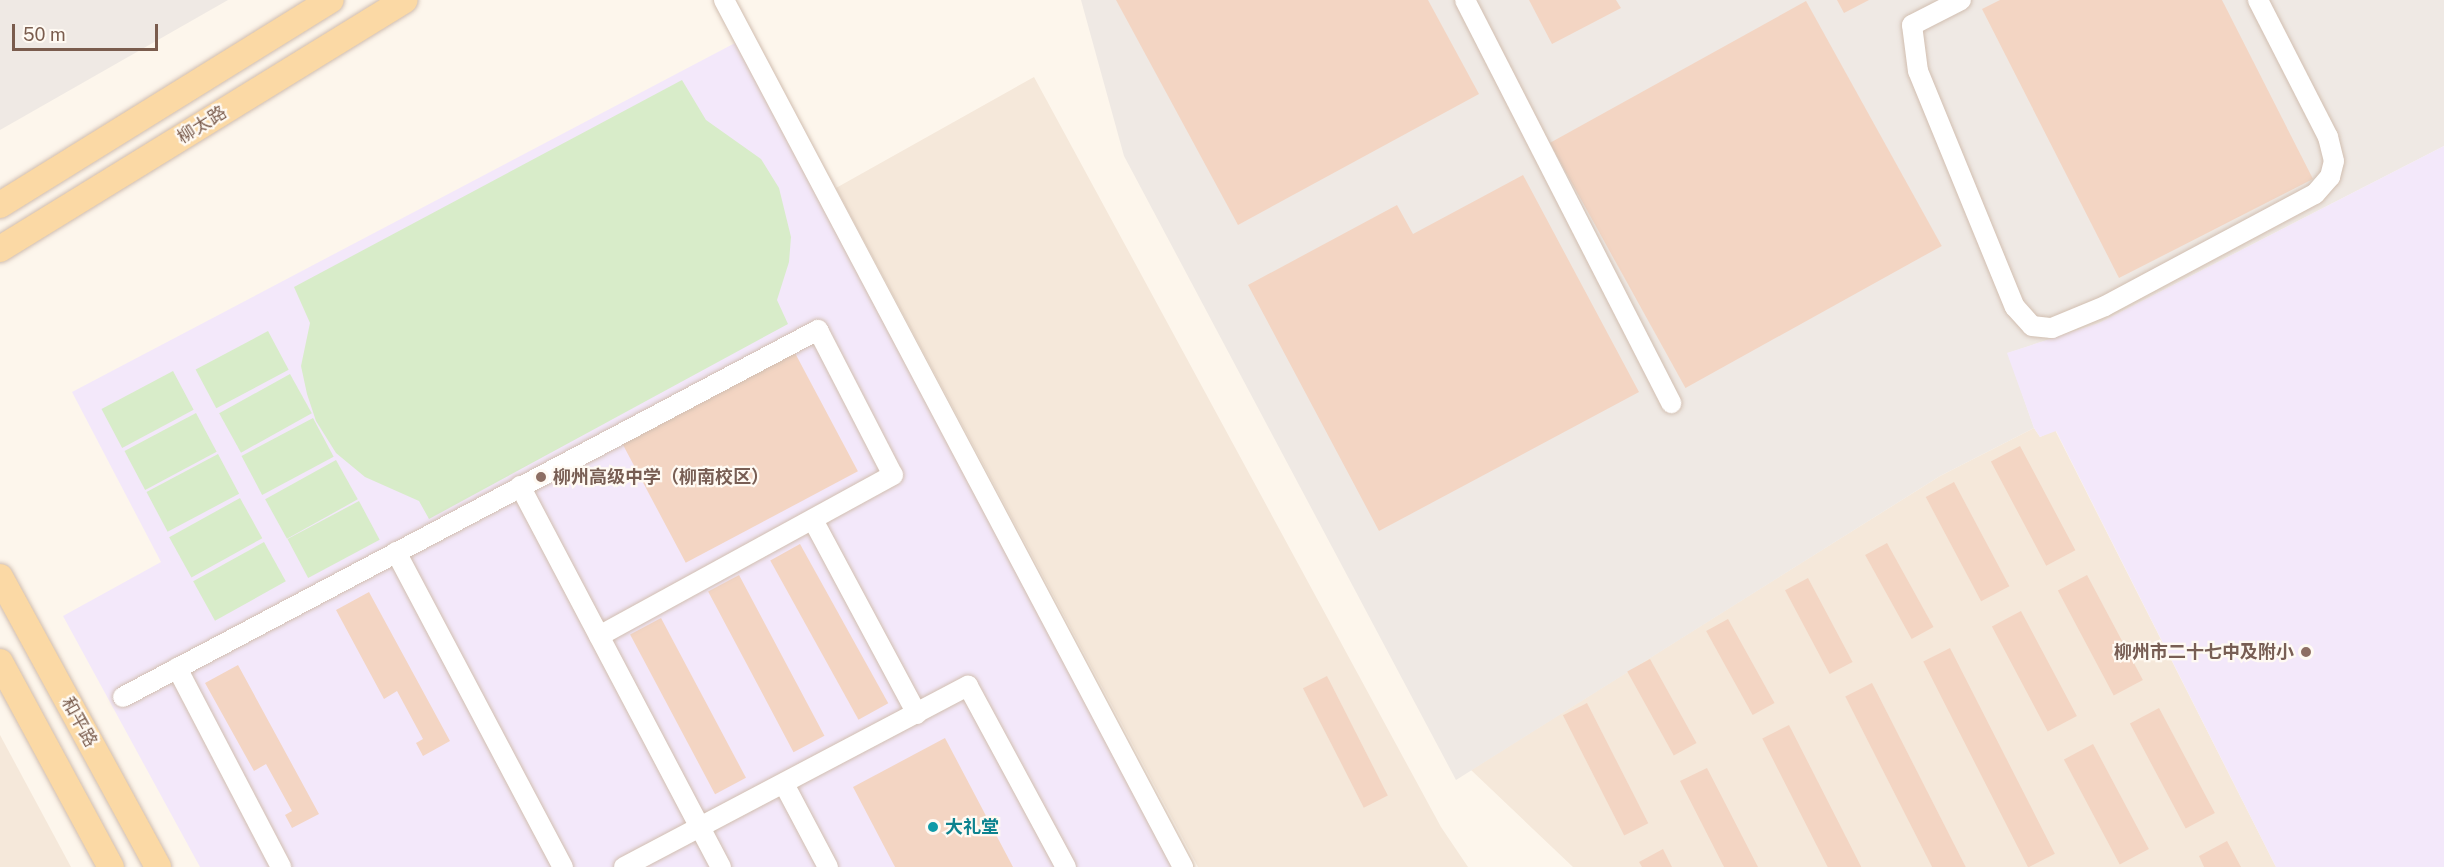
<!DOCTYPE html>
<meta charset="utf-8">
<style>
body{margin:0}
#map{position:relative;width:2444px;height:867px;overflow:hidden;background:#fdf6ec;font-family:"Public Sans","Noto Sans SC",sans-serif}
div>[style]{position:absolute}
.residential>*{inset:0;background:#f5e8da}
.industrial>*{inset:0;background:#efe9e4}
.education>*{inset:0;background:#f3e8fa}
.green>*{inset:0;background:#d8ecc9;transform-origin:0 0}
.building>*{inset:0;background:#f3d5c3;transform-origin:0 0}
.roads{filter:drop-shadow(0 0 2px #d1beb0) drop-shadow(0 0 2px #d1beb0)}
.minor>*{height:20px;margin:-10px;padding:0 10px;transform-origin:10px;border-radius:10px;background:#fff}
.major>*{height:26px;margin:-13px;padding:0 13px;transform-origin:13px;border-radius:13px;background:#fbd9a5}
.dots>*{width:16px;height:16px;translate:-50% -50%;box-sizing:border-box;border:3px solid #fffaf3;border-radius:50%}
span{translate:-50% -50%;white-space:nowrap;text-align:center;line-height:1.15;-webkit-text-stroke:4.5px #fffaf3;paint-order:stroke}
.street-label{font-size:18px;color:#7a5c4d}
.education-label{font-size:18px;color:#785e54;font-weight:700}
.left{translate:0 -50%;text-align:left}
.right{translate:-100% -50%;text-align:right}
.culture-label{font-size:18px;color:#0d838f;font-weight:700}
.scale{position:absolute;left:12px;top:24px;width:146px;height:27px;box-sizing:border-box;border:3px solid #7a5c4d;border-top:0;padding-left:8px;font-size:18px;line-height:21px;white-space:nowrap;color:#7a5c4d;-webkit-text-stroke:4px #fffaf3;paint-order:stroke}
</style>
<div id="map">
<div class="residential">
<i style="clip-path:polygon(1034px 77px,1441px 827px,1468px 867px,1198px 867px,836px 188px)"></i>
<i style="clip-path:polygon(2034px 428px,2040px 437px,2055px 430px,2276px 867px,1573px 867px,1471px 770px,1940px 476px)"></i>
<i style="clip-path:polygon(0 735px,71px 867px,0 867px)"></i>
</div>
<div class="industrial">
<i style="clip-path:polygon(0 0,228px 0,0 130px)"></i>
<i style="clip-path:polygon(1081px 0,2444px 0,2444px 146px,2099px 323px,2008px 353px,2034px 428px,1940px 476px,1456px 780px,1124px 156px)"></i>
</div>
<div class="education">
<i style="clip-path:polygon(735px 43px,1174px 867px,200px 867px,63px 616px,161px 562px,72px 392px)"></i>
<i style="clip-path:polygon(2444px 146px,2444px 867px,2276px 867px,2056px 431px,2040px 437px,2034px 428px,2007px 353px,2099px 323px)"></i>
</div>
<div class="green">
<i style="clip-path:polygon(682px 80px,706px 120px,761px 159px,779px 188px,791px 237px,789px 262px,777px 300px,788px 324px,429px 519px,419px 501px,365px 477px,336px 453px,316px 421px,307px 394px,301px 366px,310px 323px,294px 287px)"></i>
<i style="left:268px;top:331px;width:44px;height:82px;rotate:62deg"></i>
<i style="left:173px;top:371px;width:44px;height:81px;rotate:62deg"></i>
<i style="left:290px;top:374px;width:45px;height:81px;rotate:61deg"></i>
<i style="left:196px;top:413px;width:44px;height:81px;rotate:62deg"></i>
<i style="left:313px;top:418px;width:44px;height:81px;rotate:62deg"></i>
<i style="left:218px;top:454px;width:45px;height:81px;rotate:62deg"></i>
<i style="left:336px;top:460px;width:45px;height:81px;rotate:61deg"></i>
<i style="left:240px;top:498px;width:46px;height:81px;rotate:61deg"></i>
<i style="left:359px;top:501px;width:44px;height:81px;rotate:62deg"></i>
<i style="left:264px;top:542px;width:45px;height:81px;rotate:61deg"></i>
</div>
<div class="building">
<i style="clip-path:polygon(1116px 0,1428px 0,1479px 94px,1238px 225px)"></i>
<i style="clip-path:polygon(1529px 0,1616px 0,1621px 8px,1552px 44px)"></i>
<i style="clip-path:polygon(1837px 0,1869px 0,1844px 13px)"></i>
<i style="clip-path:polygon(2000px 0,2222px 0,2313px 179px,2119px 278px,1982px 9px)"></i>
<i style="left:1806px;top:1px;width:280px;height:293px;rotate:61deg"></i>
<i style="clip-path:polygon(1523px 175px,1639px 392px,1379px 531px,1248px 285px,1397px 205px,1413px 234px)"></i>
<i style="left:795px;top:353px;width:134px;height:195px;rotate:62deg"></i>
<i style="left:2020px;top:446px;width:118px;height:33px;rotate:62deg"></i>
<i style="left:1954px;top:482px;width:118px;height:32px;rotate:62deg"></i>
<i style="left:1887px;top:543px;width:96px;height:25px;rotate:61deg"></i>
<i style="left:800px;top:544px;width:182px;height:34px;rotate:61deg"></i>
<i style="left:739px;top:575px;width:182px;height:35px;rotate:62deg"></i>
<i style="left:2087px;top:575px;width:119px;height:33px;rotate:62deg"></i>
<i style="left:1808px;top:578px;width:95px;height:26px;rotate:62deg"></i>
<i style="clip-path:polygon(369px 592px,450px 741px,423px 756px,416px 743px,423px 739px,397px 691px,384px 699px,336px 610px)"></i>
<i style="left:2021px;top:611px;width:119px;height:33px;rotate:62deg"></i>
<i style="left:661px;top:618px;width:181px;height:35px;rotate:62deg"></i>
<i style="left:1728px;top:619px;width:96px;height:25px;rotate:61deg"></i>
<i style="left:1950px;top:648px;width:231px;height:30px;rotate:63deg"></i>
<i style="left:1650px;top:659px;width:96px;height:26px;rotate:61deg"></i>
<i style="clip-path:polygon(238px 665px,319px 814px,292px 828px,285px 815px,292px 811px,266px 764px,254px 771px,205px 683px)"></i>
<i style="left:1327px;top:676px;width:134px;height:27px;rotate:63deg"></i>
<i style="left:1872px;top:683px;width:207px;height:30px;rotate:63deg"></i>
<i style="left:1587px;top:703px;width:135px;height:27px;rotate:63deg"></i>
<i style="left:2159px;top:708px;width:119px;height:33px;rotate:62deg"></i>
<i style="left:1789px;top:725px;width:159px;height:30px;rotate:63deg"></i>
<i style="clip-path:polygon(945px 738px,1013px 867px,895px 867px,853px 787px)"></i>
<i style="left:2093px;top:744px;width:119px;height:33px;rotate:62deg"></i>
<i style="clip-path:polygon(1707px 768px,1758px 867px,1724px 867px,1680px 781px)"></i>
<i style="clip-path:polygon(2227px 841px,2241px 867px,2204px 867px,2199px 856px)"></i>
<i style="clip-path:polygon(1663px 849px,1672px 867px,1642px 867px,1639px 862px)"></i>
</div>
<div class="roads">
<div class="minor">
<i style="left:724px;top:0;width:981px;rotate:62.1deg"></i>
<i style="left:1465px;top:0;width:453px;rotate:62.9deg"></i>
<i style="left:1961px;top:0;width:55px;rotate:153deg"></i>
<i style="left:1912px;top:25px;width:46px;rotate:82.6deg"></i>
<i style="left:1918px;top:71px;width:255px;rotate:67.7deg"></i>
<i style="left:2015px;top:307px;width:25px;rotate:48deg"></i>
<i style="left:2032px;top:326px;width:20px;rotate:6deg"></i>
<i style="left:2052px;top:328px;width:57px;rotate:-22.5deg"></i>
<i style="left:2105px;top:306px;width:238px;rotate:-28.1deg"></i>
<i style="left:2315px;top:194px;width:23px;rotate:-49deg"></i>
<i style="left:2330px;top:177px;width:16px;rotate:-76deg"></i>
<i style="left:2334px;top:161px;width:25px;rotate:-104deg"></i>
<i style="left:2328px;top:137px;width:154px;rotate:-117.1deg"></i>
<i style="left:520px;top:486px;width:431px;rotate:62.2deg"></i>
<i style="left:813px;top:520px;width:220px;rotate:61.8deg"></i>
<i style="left:396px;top:552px;width:357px;rotate:62.1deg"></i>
<i style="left:177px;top:668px;width:225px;rotate:62.4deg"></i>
<i style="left:123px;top:697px;width:786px;rotate:-27.84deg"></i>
<i style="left:818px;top:330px;width:163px;rotate:62.7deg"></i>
<i style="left:893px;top:475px;width:335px;rotate:151.3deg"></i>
<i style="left:784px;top:784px;width:94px;rotate:62.1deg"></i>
<i style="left:624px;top:867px;width:389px;rotate:-27.8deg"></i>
<i style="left:968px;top:686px;width:206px;rotate:61.6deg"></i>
</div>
<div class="major">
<i style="left:0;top:205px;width:389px;rotate:-31.8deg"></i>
<i style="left:0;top:249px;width:475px;rotate:-31.6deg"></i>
<i style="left:0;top:577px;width:330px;rotate:61.4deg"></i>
<i style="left:0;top:662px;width:233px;rotate:61.6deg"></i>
</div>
</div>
<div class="dots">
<i style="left:541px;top:477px;background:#8d6e63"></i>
<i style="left:2306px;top:652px;background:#8d6e63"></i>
<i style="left:933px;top:827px;background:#0f9aa8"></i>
</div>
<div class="street-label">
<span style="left:202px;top:125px;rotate:-32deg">柳太路</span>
<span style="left:79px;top:722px;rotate:61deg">和平路</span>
</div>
<div class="education-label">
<span class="left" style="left:553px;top:477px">柳州高级中学（柳南校区）</span>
<span class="right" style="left:2294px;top:652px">柳州市二十七中及附小</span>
</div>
<div class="culture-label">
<span class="left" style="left:945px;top:827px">大礼堂</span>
</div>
<div class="scale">50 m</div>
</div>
